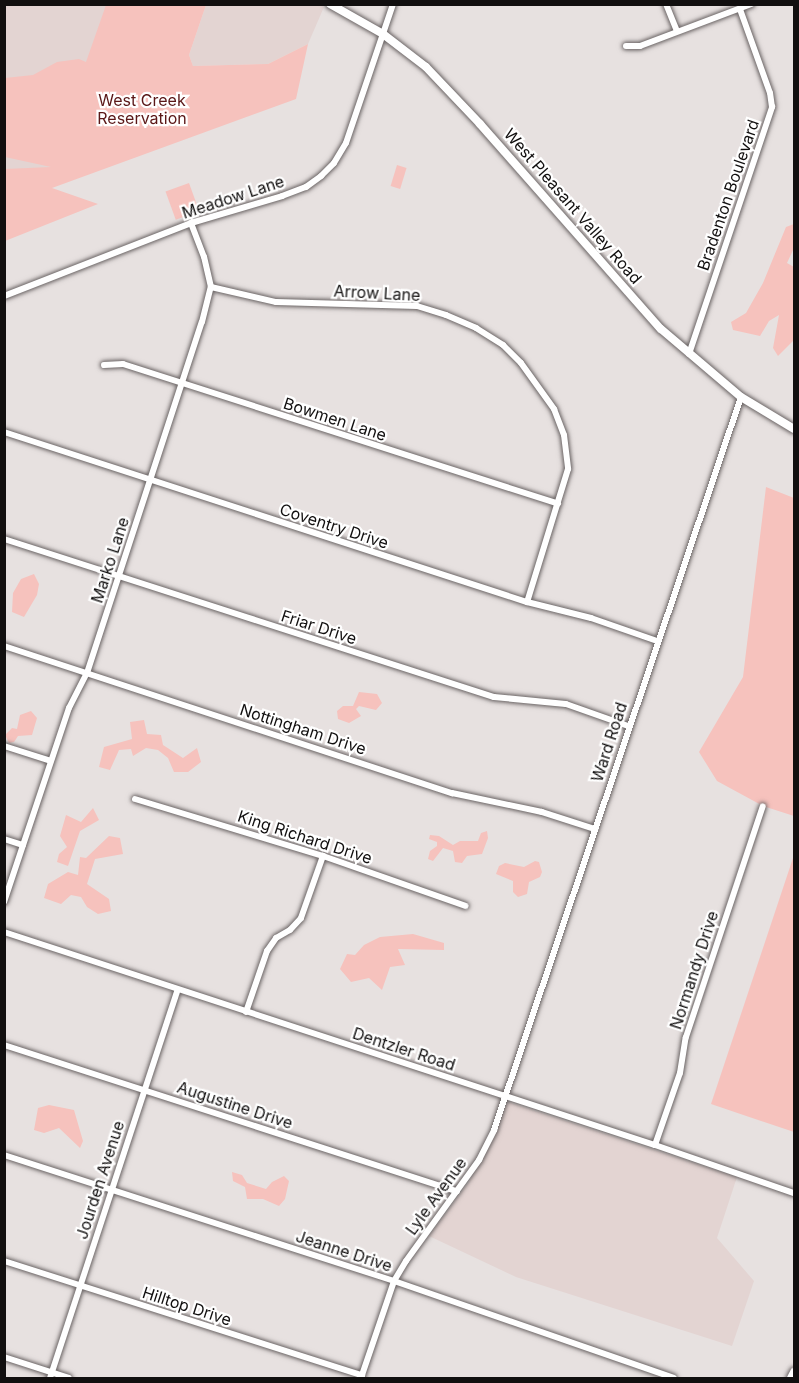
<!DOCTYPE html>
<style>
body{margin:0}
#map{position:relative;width:799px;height:1383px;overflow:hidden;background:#e7e1e0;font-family:Inter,sans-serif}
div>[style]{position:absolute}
.built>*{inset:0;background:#e3d4d2}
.green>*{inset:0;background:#f6c2bd;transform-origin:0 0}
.roads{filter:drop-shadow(0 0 2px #6a6464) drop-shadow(0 0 2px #6a6464)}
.street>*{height:6px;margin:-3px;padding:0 3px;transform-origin:3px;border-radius:3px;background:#fff}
.secondary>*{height:8px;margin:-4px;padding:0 4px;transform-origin:4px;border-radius:4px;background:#fff}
span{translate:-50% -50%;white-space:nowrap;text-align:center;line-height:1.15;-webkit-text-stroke:4.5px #fff;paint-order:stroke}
.park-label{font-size:16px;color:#5a1717}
.street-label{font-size:16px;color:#110f0f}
.frame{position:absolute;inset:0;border:6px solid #110f0f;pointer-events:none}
</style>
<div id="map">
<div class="built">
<i style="clip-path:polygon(318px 4px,324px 7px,308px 44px,268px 64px,193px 66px,189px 55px,206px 5px)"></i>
<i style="clip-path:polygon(5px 5px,184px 5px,102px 165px,5px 170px)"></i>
<i style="clip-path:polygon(508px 1102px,737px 1177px,717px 1238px,754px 1281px,732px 1346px,516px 1277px,429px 1236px,469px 1182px)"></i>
</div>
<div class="green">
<i style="clip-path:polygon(106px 5px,206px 5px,189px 55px,193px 66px,268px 64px,308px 44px,296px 99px,52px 188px,98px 204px,5px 241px,5px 169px,51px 167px,5px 157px,5px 78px,33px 75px,57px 62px,79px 59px,86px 62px)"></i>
<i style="left:397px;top:165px;width:10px;height:22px;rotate:17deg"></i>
<i style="left:189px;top:183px;width:30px;height:25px;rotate:70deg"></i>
<i style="clip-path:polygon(794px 224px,794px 248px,787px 263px,794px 267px,794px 340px,778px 356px,773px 348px,779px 315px,769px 321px,760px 336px,733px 330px,731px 322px,746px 313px,763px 283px,786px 227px)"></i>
<i style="clip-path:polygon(766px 487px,794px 498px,794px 816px,763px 806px,717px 781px,699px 752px,743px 677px)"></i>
<i style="clip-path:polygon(34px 574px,39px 584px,37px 595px,24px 617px,12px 612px,13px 593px,21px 579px)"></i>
<i style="clip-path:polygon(359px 692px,377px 694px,382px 703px,376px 710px,359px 706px,356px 709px,361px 716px,349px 723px,338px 719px,337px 711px,343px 706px,353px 706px)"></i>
<i style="clip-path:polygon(31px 711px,37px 718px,32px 735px,18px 736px,14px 742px,9px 743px,5px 735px,12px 728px,17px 729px,20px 715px)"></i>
<i style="clip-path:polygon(144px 720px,147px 734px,161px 735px,163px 745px,183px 758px,197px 748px,201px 762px,188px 772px,174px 772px,168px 758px,158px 750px,146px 748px,133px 756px,131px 749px,119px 750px,110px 770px,99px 767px,104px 747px,132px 739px,130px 722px)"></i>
<i style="clip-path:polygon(93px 808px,99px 820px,80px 831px,68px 866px,57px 862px,59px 854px,67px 847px,60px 836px,66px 815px,81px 822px)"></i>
<i style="clip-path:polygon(487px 831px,488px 838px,482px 854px,467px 856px,462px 863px,455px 862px,453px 851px,443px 848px,433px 861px,428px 859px,430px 851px,437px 846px,437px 842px,429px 839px,430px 835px,439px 836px,453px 845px,460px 841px,478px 841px,481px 833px)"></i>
<i style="clip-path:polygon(109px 836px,120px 838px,123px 854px,95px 859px,87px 884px,109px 899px,111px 911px,98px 914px,87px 907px,81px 897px,71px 895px,61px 904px,44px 898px,48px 884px,68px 872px,78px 875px,80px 857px,86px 858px)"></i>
<i style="clip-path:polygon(794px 855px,794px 1132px,711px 1104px)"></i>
<i style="clip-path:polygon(535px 861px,539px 862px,542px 872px,540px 877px,529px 882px,527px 894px,518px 897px,513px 892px,513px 881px,496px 874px,499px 866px,505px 863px,524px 867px)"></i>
<i style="clip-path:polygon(413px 934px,444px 943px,444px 950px,398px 949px,405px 965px,390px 967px,382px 990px,369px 978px,351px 982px,340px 969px,347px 954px,355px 955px,364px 945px,380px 937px)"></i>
<i style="clip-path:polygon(49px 1105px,74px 1110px,83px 1141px,80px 1148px,59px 1128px,44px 1133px,34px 1130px,38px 1108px)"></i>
<i style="clip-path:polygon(232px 1172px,242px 1175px,247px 1183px,266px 1189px,272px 1182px,284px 1176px,289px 1181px,285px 1199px,279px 1206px,263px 1199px,247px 1199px,245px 1187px,233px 1181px)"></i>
</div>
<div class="roads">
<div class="street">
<i style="left:666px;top:4px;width:29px;rotate:68deg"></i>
<i style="left:626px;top:46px;width:14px"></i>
<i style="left:640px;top:46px;width:119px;rotate:-20.7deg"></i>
<i style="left:211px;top:287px;width:67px;rotate:13deg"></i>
<i style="left:276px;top:302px;width:141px;rotate:1.6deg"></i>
<i style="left:417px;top:306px;width:30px;rotate:17deg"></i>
<i style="left:446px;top:315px;width:33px;rotate:23deg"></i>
<i style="left:476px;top:328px;width:32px;rotate:32deg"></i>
<i style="left:503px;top:345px;width:25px;rotate:45deg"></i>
<i style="left:521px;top:363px;width:57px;rotate:54.3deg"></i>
<i style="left:554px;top:409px;width:28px;rotate:69deg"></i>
<i style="left:564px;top:435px;width:34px;rotate:83deg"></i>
<i style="left:568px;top:469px;width:139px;rotate:107.1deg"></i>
<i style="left:4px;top:296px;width:201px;rotate:-21.3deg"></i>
<i style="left:191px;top:223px;width:95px;rotate:-16.5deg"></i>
<i style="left:282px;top:196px;width:26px;rotate:-21deg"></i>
<i style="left:306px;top:187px;width:19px;rotate:-36deg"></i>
<i style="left:321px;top:176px;width:18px;rotate:-45deg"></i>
<i style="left:334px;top:163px;width:23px;rotate:-59deg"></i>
<i style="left:346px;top:143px;width:147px;rotate:-71.3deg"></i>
<i style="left:689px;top:354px;width:261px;rotate:-71.4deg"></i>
<i style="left:772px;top:107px;width:14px;rotate:-98deg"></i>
<i style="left:770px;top:93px;width:89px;rotate:-109.7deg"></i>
<i style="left:104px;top:365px;width:19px;rotate:-3deg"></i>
<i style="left:123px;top:364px;width:457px;rotate:17.8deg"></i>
<i style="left:4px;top:432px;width:550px;rotate:18.01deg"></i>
<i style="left:527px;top:602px;width:66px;rotate:14deg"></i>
<i style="left:591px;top:618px;width:70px;rotate:19.2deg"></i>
<i style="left:4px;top:539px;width:515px;rotate:17.87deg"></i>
<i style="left:494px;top:697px;width:72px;rotate:5.6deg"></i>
<i style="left:566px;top:704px;width:66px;rotate:19.5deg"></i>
<i style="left:4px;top:646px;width:472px;rotate:18.2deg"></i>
<i style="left:452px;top:793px;width:92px;rotate:11.9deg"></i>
<i style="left:542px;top:812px;width:56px;rotate:17.8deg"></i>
<i style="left:4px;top:746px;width:49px;rotate:17.7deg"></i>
<i style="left:135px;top:799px;width:196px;rotate:16.9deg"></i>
<i style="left:323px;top:856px;width:151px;rotate:19.3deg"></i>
<i style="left:4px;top:839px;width:20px;rotate:18deg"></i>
<i style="left:4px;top:902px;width:205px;rotate:-71.5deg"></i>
<i style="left:69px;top:708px;width:39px;rotate:-63deg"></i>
<i style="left:87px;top:673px;width:369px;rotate:-71.9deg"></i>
<i style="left:202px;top:322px;width:36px;rotate:-76deg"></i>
<i style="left:211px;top:287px;width:31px;rotate:-103deg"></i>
<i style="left:204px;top:257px;width:36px;rotate:-111deg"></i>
<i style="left:4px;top:932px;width:685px;rotate:18.12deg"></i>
<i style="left:655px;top:1145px;width:147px;rotate:19.1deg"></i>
<i style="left:246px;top:1012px;width:65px;rotate:-71deg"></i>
<i style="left:267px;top:951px;width:16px;rotate:-55deg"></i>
<i style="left:276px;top:938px;width:16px;rotate:-30deg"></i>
<i style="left:290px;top:930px;width:16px;rotate:-47deg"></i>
<i style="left:301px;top:918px;width:66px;rotate:-70.5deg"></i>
<i style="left:4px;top:1045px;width:476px;rotate:17.9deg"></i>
<i style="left:655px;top:1145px;width:76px;rotate:-70.9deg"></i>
<i style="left:680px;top:1073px;width:36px;rotate:-81deg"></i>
<i style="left:686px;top:1037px;width:243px;rotate:-71.6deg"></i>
<i style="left:4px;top:1155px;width:410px;rotate:17.9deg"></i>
<i style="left:394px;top:1281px;width:296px;rotate:19.1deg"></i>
<i style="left:4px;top:1261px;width:376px;rotate:17.7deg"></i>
<i style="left:4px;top:1357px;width:68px;rotate:17.9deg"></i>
<i style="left:50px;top:1378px;width:407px;rotate:-71.8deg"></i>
<i style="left:361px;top:1378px;width:102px;rotate:-71.2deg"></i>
<i style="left:394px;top:1281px;width:23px;rotate:-59deg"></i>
<i style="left:406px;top:1261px;width:125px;rotate:-54.1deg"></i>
<i style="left:479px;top:1160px;width:34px;rotate:-63deg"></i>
<i style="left:494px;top:1130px;width:773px;rotate:-71.38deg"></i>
</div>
<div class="secondary">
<i style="left:330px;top:4px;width:61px;rotate:29.5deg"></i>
<i style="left:383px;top:34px;width:54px;rotate:37.5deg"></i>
<i style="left:426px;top:67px;width:79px;rotate:46.5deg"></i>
<i style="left:480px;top:124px;width:273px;rotate:48.6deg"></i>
<i style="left:661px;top:329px;width:105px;rotate:40.4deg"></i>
<i style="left:741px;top:397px;width:62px;rotate:31.1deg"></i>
<i style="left:791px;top:1378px;width:7px;rotate:-63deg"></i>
</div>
</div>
<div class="park-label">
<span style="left:142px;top:109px">West Creek<br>Reservation</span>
</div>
<div class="street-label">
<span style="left:728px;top:195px;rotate:-71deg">Bradenton Boulevard</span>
<span style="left:233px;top:197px;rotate:-18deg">Meadow Lane</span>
<span style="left:573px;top:206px;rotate:49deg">West Pleasant Valley Road</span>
<span style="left:377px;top:293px;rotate:3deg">Arrow Lane</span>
<span style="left:335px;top:419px;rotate:18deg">Bowmen Lane</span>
<span style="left:334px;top:526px;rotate:18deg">Coventry Drive</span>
<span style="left:110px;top:560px;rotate:-72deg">Marko Lane</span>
<span style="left:319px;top:627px;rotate:18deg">Friar Drive</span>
<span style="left:303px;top:729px;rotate:18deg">Nottingham Drive</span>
<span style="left:609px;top:742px;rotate:-72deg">Ward Road</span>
<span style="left:305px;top:837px;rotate:18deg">King Richard Drive</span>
<span style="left:694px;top:970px;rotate:-72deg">Normandy Drive</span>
<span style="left:404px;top:1049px;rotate:18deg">Dentzler Road</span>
<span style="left:235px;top:1105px;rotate:18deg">Augustine Drive</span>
<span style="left:100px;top:1180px;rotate:-72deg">Jourden Avenue</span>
<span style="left:436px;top:1196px;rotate:-54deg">Lyle Avenue</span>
<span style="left:344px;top:1251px;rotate:18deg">Jeanne Drive</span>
<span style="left:187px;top:1306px;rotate:18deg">Hilltop Drive</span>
</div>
<div class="frame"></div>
</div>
